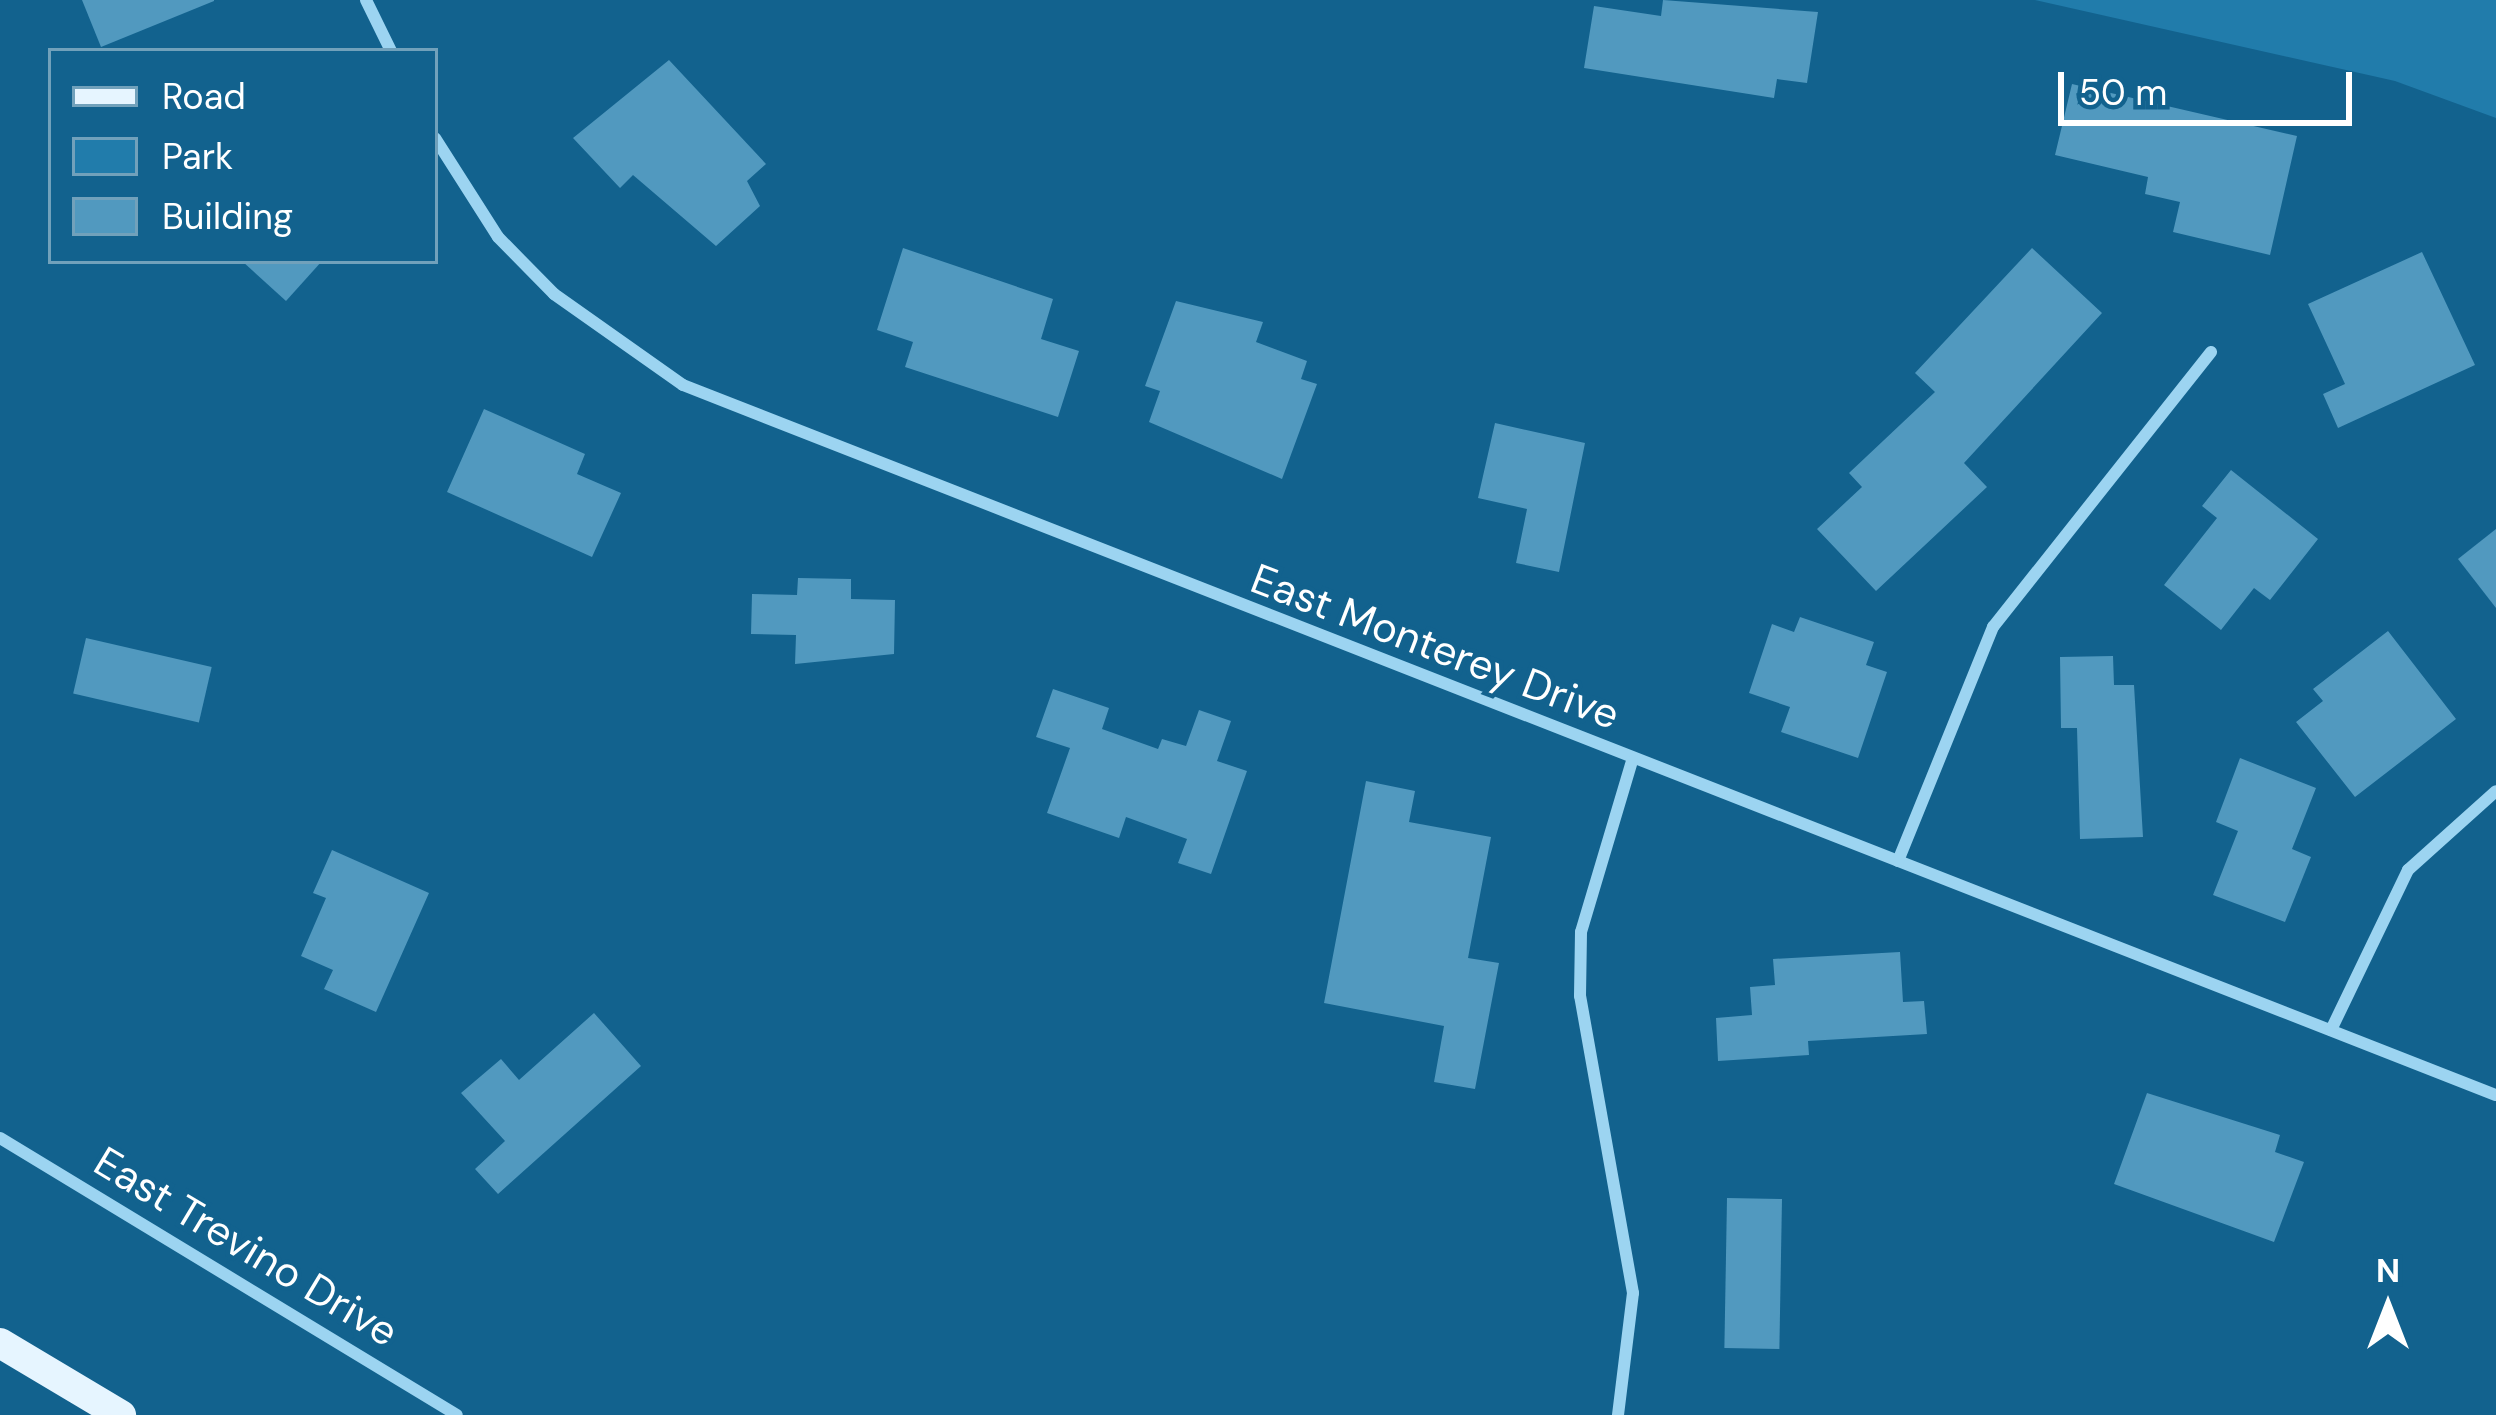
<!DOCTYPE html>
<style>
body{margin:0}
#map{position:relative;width:2496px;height:1415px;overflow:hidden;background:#12628e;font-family:"DM Sans",sans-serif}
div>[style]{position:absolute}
.green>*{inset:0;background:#217cab}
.building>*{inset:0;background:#5199bf;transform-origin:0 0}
.street>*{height:12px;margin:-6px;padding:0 6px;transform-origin:6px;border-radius:6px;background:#9cd4f1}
.primary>*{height:30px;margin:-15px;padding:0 15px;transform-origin:15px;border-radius:15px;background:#e6f5ff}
span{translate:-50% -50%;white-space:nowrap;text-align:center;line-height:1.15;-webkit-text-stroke:9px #12628e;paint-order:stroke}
.street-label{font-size:42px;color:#fff}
.legend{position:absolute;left:48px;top:48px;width:390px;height:216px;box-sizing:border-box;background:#12628e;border:3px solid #71a1bb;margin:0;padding:15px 21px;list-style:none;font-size:36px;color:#fff}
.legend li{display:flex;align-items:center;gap:24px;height:60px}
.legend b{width:60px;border:3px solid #71a1bb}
.north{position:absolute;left:2328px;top:1247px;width:120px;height:120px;-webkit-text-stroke:9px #12628e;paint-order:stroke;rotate:0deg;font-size:33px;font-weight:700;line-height:48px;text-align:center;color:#fff}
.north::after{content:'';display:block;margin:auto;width:42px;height:54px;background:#fff;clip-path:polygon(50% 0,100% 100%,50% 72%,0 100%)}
.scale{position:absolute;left:2058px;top:72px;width:294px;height:54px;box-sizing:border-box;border:6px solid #fff;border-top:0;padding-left:15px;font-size:36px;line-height:42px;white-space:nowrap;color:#fff;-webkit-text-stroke:9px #12628e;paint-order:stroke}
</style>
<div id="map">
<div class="green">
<i style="clip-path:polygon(2035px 0,2496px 0,2496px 118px,2395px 81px)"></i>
</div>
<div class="building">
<i style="clip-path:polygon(82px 0,214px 0,214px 1px,101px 47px)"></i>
<i style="clip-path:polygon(1663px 0,1818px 12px,1807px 83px,1777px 79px,1774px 98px,1584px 68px,1594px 6px,1661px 16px)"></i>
<i style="clip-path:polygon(669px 60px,766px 164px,747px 181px,760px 206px,716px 246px,633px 175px,620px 188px,573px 138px)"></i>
<i style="clip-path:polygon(2072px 84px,2297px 136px,2270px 255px,2173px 232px,2180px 202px,2145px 194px,2148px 177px,2055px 155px)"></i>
<i style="clip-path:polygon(903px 248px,1053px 299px,1041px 339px,1079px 351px,1058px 417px,905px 367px,913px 342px,877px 330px)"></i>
<i style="clip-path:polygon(2032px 248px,2102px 313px,1964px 463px,1987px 487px,1876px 591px,1817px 529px,1862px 487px,1849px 473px,1935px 392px,1915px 373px)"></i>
<i style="clip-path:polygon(2422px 252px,2475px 365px,2338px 428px,2323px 394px,2345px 384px,2308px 304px)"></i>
<i style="clip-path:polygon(242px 261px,322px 261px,286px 301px)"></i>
<i style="clip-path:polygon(1176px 301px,1263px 322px,1256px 342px,1307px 361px,1301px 379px,1317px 384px,1282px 479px,1149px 422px,1160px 391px,1145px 386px)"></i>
<i style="clip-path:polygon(484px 409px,585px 454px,577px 474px,621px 493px,592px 557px,447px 492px)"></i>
<i style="clip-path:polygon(1495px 423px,1585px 443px,1559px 572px,1516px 563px,1527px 509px,1478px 498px)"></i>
<i style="clip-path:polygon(2231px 470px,2318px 539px,2270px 600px,2254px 588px,2221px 630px,2164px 585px,2217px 518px,2202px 506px)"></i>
<i style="clip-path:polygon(2496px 529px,2496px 608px,2458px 559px)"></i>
<i style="clip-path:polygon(798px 578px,851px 579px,851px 599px,895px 600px,894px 654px,795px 664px,796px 635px,751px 634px,752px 594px,797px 595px)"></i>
<i style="clip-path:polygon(1800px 617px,1874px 642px,1866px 665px,1887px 672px,1858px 758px,1781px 732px,1790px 707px,1749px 693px,1772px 624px,1794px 632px)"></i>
<i style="clip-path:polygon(2388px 631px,2456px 719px,2355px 797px,2296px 722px,2323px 701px,2313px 689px)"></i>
<i style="left:86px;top:638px;width:129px;height:57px;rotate:13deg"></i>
<i style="clip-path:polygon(2113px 656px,2114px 685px,2134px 685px,2143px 837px,2080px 839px,2077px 728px,2061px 728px,2060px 657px)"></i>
<i style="clip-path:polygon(1053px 689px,1109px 708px,1102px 729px,1158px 749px,1162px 739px,1186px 746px,1199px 710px,1231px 721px,1217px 761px,1247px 771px,1211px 874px,1178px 863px,1187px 839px,1126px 817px,1119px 838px,1047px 813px,1070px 748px,1036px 737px)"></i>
<i style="clip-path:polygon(2240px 758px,2316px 788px,2292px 849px,2311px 857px,2285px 922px,2213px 895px,2238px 831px,2216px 822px)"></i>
<i style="clip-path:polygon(1366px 781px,1415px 791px,1409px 822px,1491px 837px,1468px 958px,1499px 963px,1475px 1089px,1434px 1082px,1444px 1026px,1324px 1003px)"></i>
<i style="clip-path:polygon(332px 850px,429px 893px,376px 1012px,324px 989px,333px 970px,301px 956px,326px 898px,313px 893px)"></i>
<i style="clip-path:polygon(1900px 952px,1903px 1002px,1924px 1001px,1927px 1034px,1808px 1041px,1809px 1055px,1718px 1061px,1716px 1018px,1752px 1015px,1750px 987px,1775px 985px,1773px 959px)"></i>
<i style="clip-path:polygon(594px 1013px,641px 1066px,498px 1194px,475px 1169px,505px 1141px,461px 1093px,501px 1059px,519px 1080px)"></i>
<i style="clip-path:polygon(2147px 1093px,2280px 1135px,2275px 1152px,2304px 1162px,2274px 1242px,2114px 1184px)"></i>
<i style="left:1727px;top:1198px;width:55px;height:150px;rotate:1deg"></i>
</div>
<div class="street">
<i style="left:366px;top:0;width:57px;rotate:63.9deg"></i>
<i style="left:435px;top:138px;width:117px;rotate:57.5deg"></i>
<i style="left:498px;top:237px;width:80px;rotate:45.5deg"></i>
<i style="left:554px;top:294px;width:158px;rotate:35.2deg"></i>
<i style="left:683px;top:385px;width:1947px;rotate:21.39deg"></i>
<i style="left:1898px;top:861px;width:253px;rotate:-67.9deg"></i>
<i style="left:1993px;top:627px;width:351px;rotate:-51.6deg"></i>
<i style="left:2331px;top:1030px;width:178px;rotate:-64.3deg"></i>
<i style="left:2408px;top:870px;width:118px;rotate:-41.9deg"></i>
<i style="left:0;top:1138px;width:534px;rotate:31.22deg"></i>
<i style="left:1618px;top:1415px;width:123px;rotate:-83deg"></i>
<i style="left:1633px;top:1293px;width:302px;rotate:-100.1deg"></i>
<i style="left:1580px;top:996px;width:64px;rotate:-89.1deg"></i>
<i style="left:1581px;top:932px;width:178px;rotate:-73.4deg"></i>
</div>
<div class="primary">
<i style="left:0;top:1343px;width:141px;rotate:30.8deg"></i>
</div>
<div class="street-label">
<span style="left:1435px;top:647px;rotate:21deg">East Monterey Drive</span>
<span style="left:246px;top:1247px;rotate:31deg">East Trevino Drive</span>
</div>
<ul class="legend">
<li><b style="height:15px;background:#e6f5ff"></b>Road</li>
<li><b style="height:33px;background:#217cab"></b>Park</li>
<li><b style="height:33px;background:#5199bf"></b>Building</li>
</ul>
<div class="north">N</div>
<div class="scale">50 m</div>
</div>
